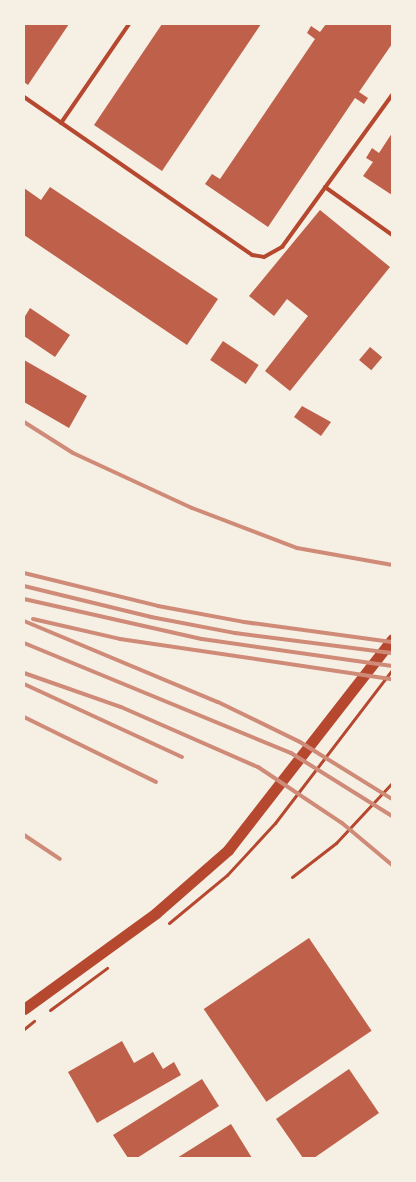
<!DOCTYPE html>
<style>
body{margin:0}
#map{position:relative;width:416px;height:1182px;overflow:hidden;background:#f6efe4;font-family:Montserrat,sans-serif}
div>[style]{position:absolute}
.building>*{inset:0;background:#bf614a;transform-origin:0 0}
.path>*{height:3px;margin:-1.5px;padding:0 1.5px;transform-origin:1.5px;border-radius:1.5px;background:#b5482f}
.service>*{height:4px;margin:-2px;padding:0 2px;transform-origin:2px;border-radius:2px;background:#b5482f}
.primary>*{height:11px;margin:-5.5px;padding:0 5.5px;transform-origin:5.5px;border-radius:5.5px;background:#b5482f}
.rail>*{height:4px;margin:-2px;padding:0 2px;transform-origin:2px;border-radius:2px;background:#cf8b77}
span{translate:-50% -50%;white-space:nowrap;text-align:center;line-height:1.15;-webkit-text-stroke:5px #f6efe4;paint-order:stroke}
.frame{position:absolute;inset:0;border:25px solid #f6efe4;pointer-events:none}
</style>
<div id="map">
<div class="building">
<i style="clip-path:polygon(24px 24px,69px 24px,28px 85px,24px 82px)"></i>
<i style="clip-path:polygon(162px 24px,261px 24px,162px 171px,94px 125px)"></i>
<i style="clip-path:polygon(326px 24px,392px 24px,392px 44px,359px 92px,368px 98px,364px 104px,355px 98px,268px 227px,205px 184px,212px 174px,220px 179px,315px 39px,307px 33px,311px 26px,320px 32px)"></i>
<i style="clip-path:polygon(392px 133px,392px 195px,363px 176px,373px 162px,366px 158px,372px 148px,379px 153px)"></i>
<i style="clip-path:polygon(50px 187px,218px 299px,187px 345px,24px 235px,24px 188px,41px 200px)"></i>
<i style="clip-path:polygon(320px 210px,390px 267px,290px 391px,265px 371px,308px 316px,287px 299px,274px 316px,249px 296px)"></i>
<i style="clip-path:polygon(30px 308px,70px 335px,55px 357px,24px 336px,24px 318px)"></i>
<i style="left:223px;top:341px;width:43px;height:23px;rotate:34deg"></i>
<i style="left:370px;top:347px;width:16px;height:17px;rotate:40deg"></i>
<i style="clip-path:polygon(24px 360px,87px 396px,69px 428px,24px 402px)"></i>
<i style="clip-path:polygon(302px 406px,331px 422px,321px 436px,294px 417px)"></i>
<i style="left:309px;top:938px;width:112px;height:127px;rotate:56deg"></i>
<i style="clip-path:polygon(122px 1041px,134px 1063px,153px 1052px,163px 1069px,174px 1062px,181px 1075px,97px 1123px,68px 1072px)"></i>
<i style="clip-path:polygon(349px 1069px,379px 1113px,314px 1158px,303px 1158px,276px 1119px)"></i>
<i style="clip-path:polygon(202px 1079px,219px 1106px,137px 1158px,128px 1158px,113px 1135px)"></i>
<i style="clip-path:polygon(231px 1124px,252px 1158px,177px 1158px)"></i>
</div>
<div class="path">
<i style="left:292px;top:877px;width:56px;rotate:-37.7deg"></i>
<i style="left:336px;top:843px;width:82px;rotate:-47deg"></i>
<i style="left:169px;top:923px;width:75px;rotate:-39.6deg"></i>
<i style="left:227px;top:875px;width:71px;rotate:-47.3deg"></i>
<i style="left:275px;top:823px;width:193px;rotate:-52.6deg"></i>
<i style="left:50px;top:1010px;width:71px;rotate:-36.4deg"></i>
<i style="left:24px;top:1029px;width:13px;rotate:-39deg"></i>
</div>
<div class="service">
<i style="left:24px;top:97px;width:277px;rotate:34.7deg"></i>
<i style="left:252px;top:255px;width:12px;rotate:9deg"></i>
<i style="left:264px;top:257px;width:21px;rotate:-29deg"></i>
<i style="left:282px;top:247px;width:188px;rotate:-54.1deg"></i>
<i style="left:61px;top:123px;width:120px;rotate:-55.5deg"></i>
<i style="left:325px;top:187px;width:82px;rotate:35.6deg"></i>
</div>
<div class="primary">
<i style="left:24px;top:1009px;width:163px;rotate:-36deg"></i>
<i style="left:156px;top:913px;width:96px;rotate:-41.2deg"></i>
<i style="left:228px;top:850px;width:267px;rotate:-52.1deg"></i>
</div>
<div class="rail">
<i style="left:24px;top:422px;width:58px;rotate:32.3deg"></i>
<i style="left:73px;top:453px;width:131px;rotate:24.8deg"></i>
<i style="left:192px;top:508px;width:112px;rotate:20.9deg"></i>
<i style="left:297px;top:548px;width:97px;rotate:10.1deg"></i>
<i style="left:24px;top:573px;width:138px;rotate:13.8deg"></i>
<i style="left:158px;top:606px;width:87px;rotate:10.5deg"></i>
<i style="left:244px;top:622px;width:149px;rotate:7.7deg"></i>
<i style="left:24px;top:586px;width:131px;rotate:13.7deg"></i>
<i style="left:151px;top:617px;width:86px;rotate:10.8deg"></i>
<i style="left:235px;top:633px;width:158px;rotate:7.3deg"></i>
<i style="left:24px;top:599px;width:182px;rotate:12.7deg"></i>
<i style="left:202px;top:639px;width:192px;rotate:8.1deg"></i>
<i style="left:33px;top:619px;width:89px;rotate:12.9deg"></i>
<i style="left:120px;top:639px;width:275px;rotate:8.4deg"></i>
<i style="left:24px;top:621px;width:210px;rotate:22.7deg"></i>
<i style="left:218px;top:702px;width:91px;rotate:26deg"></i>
<i style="left:300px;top:742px;width:108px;rotate:31.8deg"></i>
<i style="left:24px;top:643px;width:289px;rotate:22.4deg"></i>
<i style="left:291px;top:753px;width:119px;rotate:32deg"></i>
<i style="left:24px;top:673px;width:103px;rotate:19.3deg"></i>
<i style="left:121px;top:707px;width:150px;rotate:23.7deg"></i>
<i style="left:258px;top:767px;width:101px;rotate:33.7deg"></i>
<i style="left:342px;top:823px;width:65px;rotate:40deg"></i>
<i style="left:24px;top:684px;width:174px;rotate:24.8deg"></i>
<i style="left:24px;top:717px;width:147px;rotate:26.2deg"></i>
<i style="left:24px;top:835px;width:43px;rotate:33.7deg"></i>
</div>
<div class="frame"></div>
</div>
